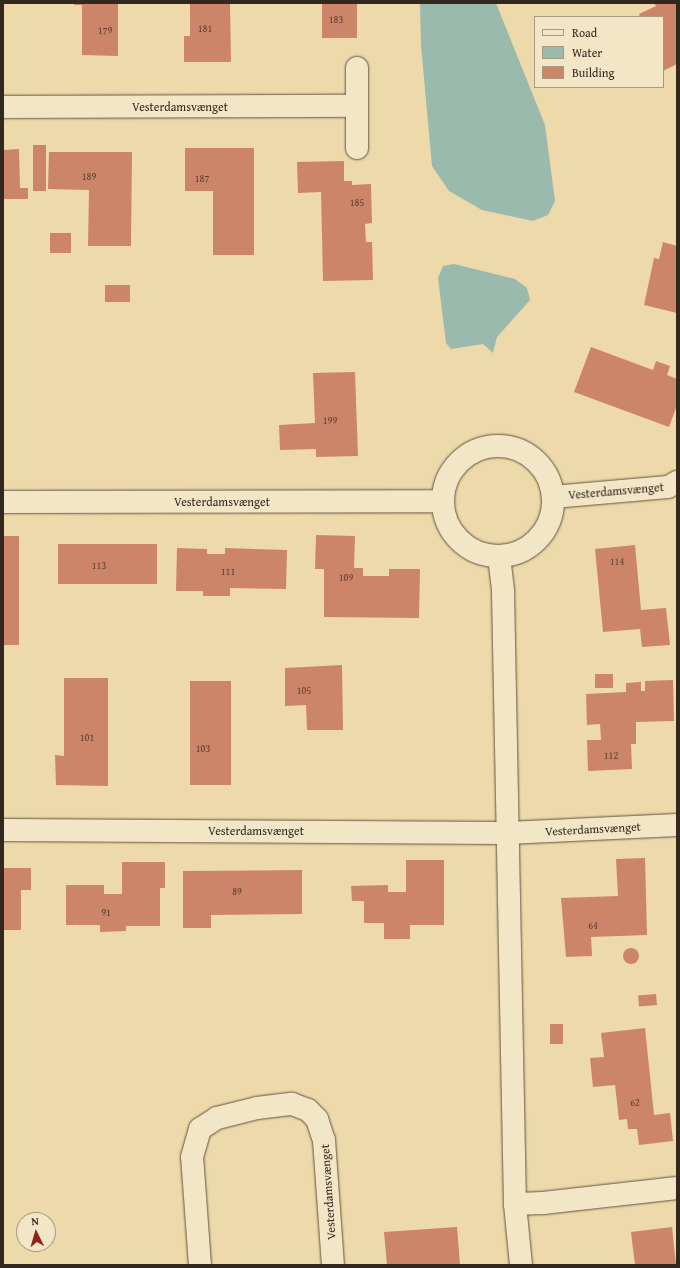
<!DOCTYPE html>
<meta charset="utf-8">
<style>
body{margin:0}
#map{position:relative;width:680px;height:1268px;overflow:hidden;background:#edd9a9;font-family:"Gentium Book Plus",serif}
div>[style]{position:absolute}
.water>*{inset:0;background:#99baad}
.building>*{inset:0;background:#cd8569;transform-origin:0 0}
.round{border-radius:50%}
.roads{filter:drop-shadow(0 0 1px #625442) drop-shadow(0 0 1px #625442)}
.minor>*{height:22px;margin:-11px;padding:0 11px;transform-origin:11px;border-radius:11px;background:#f3e6c7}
.minor>.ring{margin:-11px;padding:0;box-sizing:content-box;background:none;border:22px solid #f3e6c7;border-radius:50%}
span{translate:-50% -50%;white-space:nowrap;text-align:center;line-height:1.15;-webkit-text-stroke:3px #f3e6c7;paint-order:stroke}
.number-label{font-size:10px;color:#5a3f32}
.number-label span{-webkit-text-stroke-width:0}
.street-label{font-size:12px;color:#33281f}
.frame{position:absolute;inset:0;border:4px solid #33281f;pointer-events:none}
.legend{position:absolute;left:534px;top:16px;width:130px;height:72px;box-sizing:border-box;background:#f3e6c7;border:1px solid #a69a84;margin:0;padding:5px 7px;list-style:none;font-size:12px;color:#33281f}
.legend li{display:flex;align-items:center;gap:8px;height:20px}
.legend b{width:20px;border:1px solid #a69a84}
.north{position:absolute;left:16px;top:1212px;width:40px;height:40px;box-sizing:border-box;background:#f3e6c7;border:1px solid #a69a84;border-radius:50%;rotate:355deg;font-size:11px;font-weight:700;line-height:16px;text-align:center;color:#33281f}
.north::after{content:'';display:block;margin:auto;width:14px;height:18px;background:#8f2418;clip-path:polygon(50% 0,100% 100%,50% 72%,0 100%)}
</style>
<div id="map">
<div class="water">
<i style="clip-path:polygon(420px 3px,496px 3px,545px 125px,555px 201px,548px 215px,533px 221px,482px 210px,449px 191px,432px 166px,421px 45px)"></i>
<i style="clip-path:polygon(454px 264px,515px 279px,527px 288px,530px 300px,497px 337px,493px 353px,483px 344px,451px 349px,446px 343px,438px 278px,443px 266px)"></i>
</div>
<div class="building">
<i style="clip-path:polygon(74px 3px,118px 3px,118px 56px,82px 55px,82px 5px,74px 5px)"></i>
<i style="clip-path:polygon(190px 3px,230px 3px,231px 62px,184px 62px,184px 36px,190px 36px)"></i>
<i style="left:322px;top:3px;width:35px;height:35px"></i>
<i style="clip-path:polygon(654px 3px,677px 3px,677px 64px,663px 71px,663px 17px,640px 17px,639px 14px,656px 6px)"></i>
<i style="left:33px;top:145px;width:13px;height:46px"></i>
<i style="clip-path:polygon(185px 148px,254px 148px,254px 255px,213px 255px,213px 191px,185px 191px)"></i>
<i style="clip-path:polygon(19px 149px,20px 188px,28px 188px,28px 199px,3px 199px,3px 150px)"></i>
<i style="clip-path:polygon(49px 152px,132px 152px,131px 246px,88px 246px,89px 190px,48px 189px)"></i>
<i style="clip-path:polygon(344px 161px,344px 181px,352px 181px,352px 185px,371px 184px,372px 223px,365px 224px,366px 242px,372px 242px,373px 280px,323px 281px,321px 192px,298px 193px,297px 162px)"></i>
<i style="left:50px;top:233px;width:21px;height:20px"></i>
<i style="clip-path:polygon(663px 242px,677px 246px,677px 313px,644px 305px,654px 258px,659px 259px)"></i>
<i style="left:130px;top:285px;width:17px;height:25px;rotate:90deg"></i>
<i style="clip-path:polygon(591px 347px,653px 370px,656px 361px,670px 366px,667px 375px,677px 379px,677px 405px,669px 427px,574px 392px)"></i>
<i style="clip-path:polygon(355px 372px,358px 456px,316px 457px,316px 449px,280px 450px,279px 425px,315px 423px,313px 373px)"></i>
<i style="clip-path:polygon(316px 535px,355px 536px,354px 568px,363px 568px,363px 576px,389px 576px,389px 569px,420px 569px,419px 618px,324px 617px,324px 569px,315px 569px)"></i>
<i style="left:3px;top:536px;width:16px;height:109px"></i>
<i style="left:157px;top:544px;width:40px;height:99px;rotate:90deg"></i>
<i style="clip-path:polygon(635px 545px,641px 610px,666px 608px,670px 645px,642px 647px,640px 629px,603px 632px,595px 549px)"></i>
<i style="clip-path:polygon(177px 548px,207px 549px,207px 554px,225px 554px,225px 548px,287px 550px,286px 589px,230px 588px,230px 596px,203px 596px,203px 591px,176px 591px)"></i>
<i style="clip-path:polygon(342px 665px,343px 730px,307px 730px,306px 705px,285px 706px,285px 668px)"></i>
<i style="left:595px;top:674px;width:18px;height:14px"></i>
<i style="clip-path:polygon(64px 678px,108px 678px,108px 786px,56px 785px,55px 755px,64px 756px)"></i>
<i style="clip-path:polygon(673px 680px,674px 721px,636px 722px,636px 744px,631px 744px,632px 769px,588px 771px,587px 740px,601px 740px,600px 724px,587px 725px,586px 694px,626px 692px,626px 683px,641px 682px,641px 691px,645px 691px,645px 681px)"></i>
<i style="left:190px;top:681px;width:41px;height:104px"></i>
<i style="clip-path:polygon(645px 858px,647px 935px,591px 937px,592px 956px,566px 957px,561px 898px,618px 896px,616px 859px)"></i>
<i style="clip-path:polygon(406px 860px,444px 860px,444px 925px,410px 925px,410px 939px,384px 939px,384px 923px,364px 923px,364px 901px,352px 901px,351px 886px,388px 885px,388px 892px,406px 892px)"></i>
<i style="clip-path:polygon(122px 862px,165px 862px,165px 888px,160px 888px,160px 926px,126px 926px,126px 931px,100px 932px,100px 925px,66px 925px,66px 885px,104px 885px,104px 894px,122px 894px)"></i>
<i style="clip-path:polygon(3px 868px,31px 868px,31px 890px,21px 890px,21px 930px,3px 930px)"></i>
<i style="clip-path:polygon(302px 870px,302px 914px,211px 915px,211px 928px,183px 928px,183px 871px)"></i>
<i class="round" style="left:623px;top:948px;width:16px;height:16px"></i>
<i style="left:656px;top:994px;width:11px;height:18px;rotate:85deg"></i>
<i style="left:550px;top:1024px;width:13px;height:20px"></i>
<i style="clip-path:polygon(645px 1028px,654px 1115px,670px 1113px,673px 1141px,639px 1145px,637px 1129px,628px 1129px,627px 1119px,619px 1120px,615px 1085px,593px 1087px,590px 1058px,604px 1057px,601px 1033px)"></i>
<i style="clip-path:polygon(457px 1227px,460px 1265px,387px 1265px,384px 1232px)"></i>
<i style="clip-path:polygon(672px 1227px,676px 1265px,635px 1265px,631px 1232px)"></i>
</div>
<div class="roads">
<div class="minor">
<i style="left:357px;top:68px;width:80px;rotate:90deg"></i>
<i style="left:3px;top:107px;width:354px;rotate:-0.2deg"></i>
<i class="ring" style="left:443px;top:446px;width:88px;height:88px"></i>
<i style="left:553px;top:497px;width:115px;rotate:-5deg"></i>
<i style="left:668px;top:487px;width:10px;rotate:-29deg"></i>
<i style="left:3px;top:502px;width:439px;rotate:-0.1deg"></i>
<i style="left:499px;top:557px;width:35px;rotate:83deg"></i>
<i style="left:503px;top:592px;width:612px;rotate:88.88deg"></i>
<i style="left:515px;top:1204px;width:61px;rotate:84.4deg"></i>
<i style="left:3px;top:830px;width:505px;rotate:0.34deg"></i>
<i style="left:508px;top:833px;width:169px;rotate:-2.7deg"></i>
<i style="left:515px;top:1204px;width:28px;rotate:-2deg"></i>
<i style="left:543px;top:1203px;width:135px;rotate:-6.4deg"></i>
<i style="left:200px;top:1265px;width:108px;rotate:-94.2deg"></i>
<i style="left:192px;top:1157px;width:29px;rotate:-74deg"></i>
<i style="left:200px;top:1129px;width:20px;rotate:-33deg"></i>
<i style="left:217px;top:1118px;width:41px;rotate:-14deg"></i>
<i style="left:257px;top:1108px;width:35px;rotate:-7deg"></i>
<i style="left:292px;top:1104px;width:17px;rotate:21deg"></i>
<i style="left:308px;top:1110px;width:13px;rotate:45deg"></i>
<i style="left:317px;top:1119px;width:22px;rotate:72deg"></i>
<i style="left:324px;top:1140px;width:125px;rotate:85.9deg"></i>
</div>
</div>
<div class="number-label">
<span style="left:336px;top:20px">183</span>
<span style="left:205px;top:29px">181</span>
<span style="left:105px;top:31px">179</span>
<span style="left:89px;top:177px">189</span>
<span style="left:202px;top:179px">187</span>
<span style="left:357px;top:203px">185</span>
<span style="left:330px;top:421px">199</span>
<span style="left:617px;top:562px">114</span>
<span style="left:99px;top:566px">113</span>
<span style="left:228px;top:572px">111</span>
<span style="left:346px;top:578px">109</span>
<span style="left:304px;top:691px">105</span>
<span style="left:87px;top:738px">101</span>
<span style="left:203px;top:749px">103</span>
<span style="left:611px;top:756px">112</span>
<span style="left:237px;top:892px">89</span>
<span style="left:106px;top:913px">91</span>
<span style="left:593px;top:926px">64</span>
<span style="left:635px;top:1103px">62</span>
</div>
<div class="street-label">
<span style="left:180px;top:107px">Vesterdamsvænget</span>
<span style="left:616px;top:491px;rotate:-5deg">Vesterdamsvænget</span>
<span style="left:222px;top:502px">Vesterdamsvænget</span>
<span style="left:593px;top:829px;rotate:-3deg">Vesterdamsvænget</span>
<span style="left:256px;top:831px">Vesterdamsvænget</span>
<span style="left:328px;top:1192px;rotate:-94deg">Vesterdamsvænget</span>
</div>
<div class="frame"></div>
<ul class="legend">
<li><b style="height:5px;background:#f3e6c7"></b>Road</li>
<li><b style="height:11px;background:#99baad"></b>Water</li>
<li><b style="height:11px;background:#cd8569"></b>Building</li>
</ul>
<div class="north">N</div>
</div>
